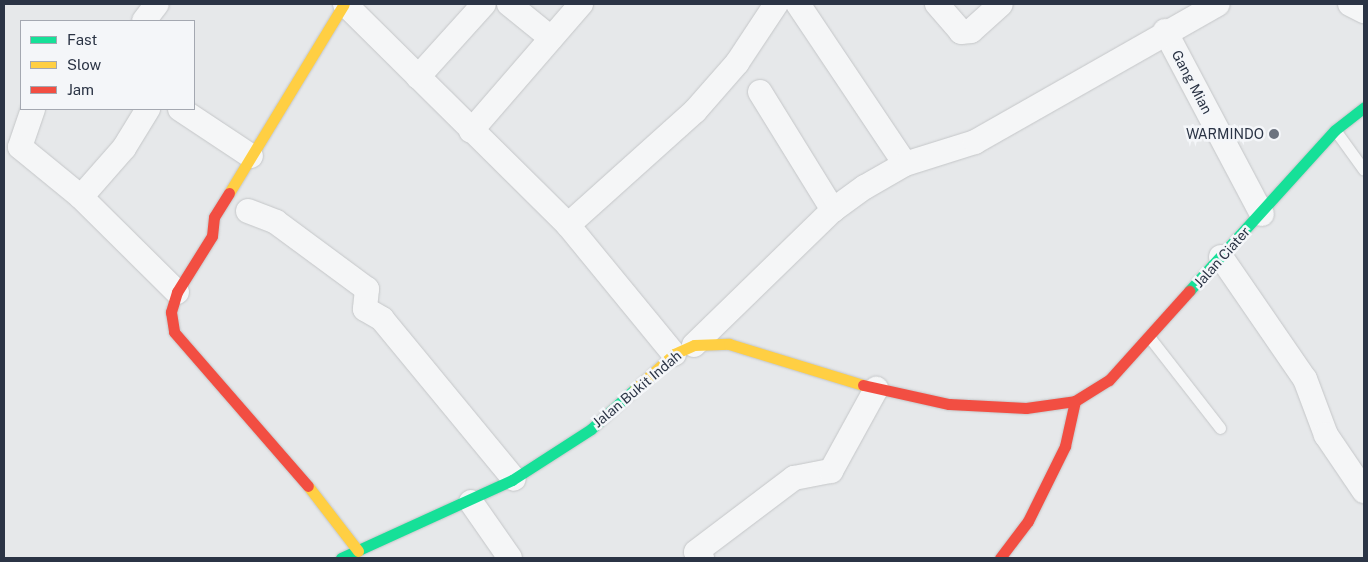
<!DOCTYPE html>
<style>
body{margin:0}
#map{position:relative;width:1368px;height:562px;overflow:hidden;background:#e6e8ea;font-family:"Public Sans",sans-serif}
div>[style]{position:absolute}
.roads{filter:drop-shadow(0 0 1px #c4c6c8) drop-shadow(0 0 1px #c4c6c8)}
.lane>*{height:11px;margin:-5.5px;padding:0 5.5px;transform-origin:5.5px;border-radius:5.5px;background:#f5f6f7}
.street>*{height:24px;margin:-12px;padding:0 12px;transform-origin:12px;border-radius:12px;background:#f5f6f7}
.fast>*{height:11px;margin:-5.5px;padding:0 5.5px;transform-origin:5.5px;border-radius:5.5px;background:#16e098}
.slow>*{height:11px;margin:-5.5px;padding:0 5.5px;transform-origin:5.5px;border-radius:5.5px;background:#ffcf43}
.jam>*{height:11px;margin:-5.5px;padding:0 5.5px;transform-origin:5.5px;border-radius:5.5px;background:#f24e42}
.dots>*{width:14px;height:14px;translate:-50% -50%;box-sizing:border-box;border:2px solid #f4f6f9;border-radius:50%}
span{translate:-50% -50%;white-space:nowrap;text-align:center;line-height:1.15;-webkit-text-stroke:5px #f4f6f9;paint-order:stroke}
.street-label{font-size:14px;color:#2b3445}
.poi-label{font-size:14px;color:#2b3445}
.right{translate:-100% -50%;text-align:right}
.frame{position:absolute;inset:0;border:5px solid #2b3445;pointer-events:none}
.legend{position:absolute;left:20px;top:20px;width:175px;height:90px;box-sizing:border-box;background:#f4f6f9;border:1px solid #a4a8b1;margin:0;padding:6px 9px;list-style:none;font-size:15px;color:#2b3445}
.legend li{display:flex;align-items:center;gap:10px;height:25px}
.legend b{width:25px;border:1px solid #a4a8b1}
</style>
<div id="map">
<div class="roads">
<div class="lane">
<i style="left:1335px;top:130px;width:49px;rotate:54.1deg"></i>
<i style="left:1150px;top:338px;width:114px;rotate:52.1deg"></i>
</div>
<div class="street">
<i style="left:345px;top:4px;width:314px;rotate:44.7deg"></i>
<i style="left:568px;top:225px;width:171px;rotate:-41.9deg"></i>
<i style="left:695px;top:111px;width:64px;rotate:-48.8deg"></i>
<i style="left:737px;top:63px;width:71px;rotate:-56.5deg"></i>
<i style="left:509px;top:4px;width:54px;rotate:39deg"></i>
<i style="left:798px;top:4px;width:192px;rotate:56.2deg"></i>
<i style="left:937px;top:4px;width:37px;rotate:49deg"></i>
<i style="left:961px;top:32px;width:10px;rotate:-6deg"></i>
<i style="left:971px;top:31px;width:40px;rotate:-42deg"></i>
<i style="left:1350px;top:4px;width:16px;rotate:27deg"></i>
<i style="left:144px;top:21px;width:21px;rotate:-53deg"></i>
<i style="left:1165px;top:31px;width:207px;rotate:62.1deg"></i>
<i style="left:418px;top:77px;width:98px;rotate:-47.9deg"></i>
<i style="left:760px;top:92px;width:139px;rotate:58.3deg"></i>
<i style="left:33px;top:109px;width:40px;rotate:108.9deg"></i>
<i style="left:20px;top:147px;width:79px;rotate:39.3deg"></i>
<i style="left:81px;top:197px;width:65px;rotate:-48.7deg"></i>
<i style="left:124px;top:148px;width:46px;rotate:-58.4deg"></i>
<i style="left:180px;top:109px;width:85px;rotate:33.5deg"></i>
<i style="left:471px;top:131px;width:168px;rotate:-49.1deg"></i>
<i style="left:81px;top:197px;width:135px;rotate:44.7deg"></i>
<i style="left:248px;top:211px;width:30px;rotate:21deg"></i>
<i style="left:276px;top:222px;width:113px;rotate:36.4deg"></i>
<i style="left:367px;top:289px;width:20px;rotate:96deg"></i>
<i style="left:365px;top:309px;width:20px;rotate:30deg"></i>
<i style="left:382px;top:319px;width:207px;rotate:50.5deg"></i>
<i style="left:568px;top:225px;width:167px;rotate:50.6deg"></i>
<i style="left:1221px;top:257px;width:148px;rotate:55.5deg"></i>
<i style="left:1305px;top:379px;width:60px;rotate:69.4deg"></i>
<i style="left:1326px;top:435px;width:68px;rotate:55.8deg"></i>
<i style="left:694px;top:345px;width:194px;rotate:-44.2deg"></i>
<i style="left:833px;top:210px;width:39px;rotate:-36deg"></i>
<i style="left:865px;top:187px;width:46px;rotate:-29.9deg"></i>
<i style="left:905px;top:164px;width:73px;rotate:-17.4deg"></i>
<i style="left:975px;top:142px;width:279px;rotate:-29.6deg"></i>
<i style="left:471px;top:502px;width:68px;rotate:55.1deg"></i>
<i style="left:702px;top:558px;width:8px;rotate:-135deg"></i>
<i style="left:696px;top:552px;width:123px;rotate:-37.1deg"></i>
<i style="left:794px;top:478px;width:38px;rotate:-11deg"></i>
<i style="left:831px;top:471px;width:94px;rotate:-61.2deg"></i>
</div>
<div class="fast">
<i style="left:1189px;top:291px;width:217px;rotate:-47.8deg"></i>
<i style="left:1335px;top:130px;width:37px;rotate:-38deg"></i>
<i style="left:341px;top:558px;width:188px;rotate:-24.5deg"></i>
<i style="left:512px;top:480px;width:94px;rotate:-32.8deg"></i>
<i style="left:591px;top:429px;width:59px;rotate:-42.3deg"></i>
</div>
<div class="slow">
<i style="left:229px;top:193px;width:221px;rotate:-58.7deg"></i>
<i style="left:635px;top:389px;width:52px;rotate:-41.9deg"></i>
<i style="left:674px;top:354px;width:22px;rotate:-24deg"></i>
<i style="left:694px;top:345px;width:35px;rotate:-2deg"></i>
<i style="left:729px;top:344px;width:140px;rotate:17deg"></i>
<i style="left:308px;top:486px;width:82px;rotate:52.4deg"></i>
</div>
<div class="jam">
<i style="left:229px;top:193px;width:28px;rotate:122deg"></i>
<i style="left:214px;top:217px;width:19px;rotate:96deg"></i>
<i style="left:212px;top:236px;width:66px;rotate:122deg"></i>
<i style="left:177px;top:292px;width:21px;rotate:107deg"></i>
<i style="left:171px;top:312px;width:20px;rotate:81deg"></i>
<i style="left:174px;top:332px;width:204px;rotate:49deg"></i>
<i style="left:863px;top:385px;width:88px;rotate:12.5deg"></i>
<i style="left:949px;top:404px;width:77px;rotate:3deg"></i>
<i style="left:1026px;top:408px;width:49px;rotate:-8.1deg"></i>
<i style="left:1075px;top:401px;width:40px;rotate:-32deg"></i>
<i style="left:1109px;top:380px;width:120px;rotate:-48deg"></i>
<i style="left:1000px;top:558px;width:46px;rotate:-52.9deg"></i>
<i style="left:1028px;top:521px;width:84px;rotate:-63.7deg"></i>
<i style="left:1065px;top:446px;width:46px;rotate:-77.5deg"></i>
</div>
</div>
<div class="dots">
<i style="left:1274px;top:134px;background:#6c737f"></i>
</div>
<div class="street-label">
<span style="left:1192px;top:82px;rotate:62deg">Gang Mian</span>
<span style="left:1222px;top:257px;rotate:-48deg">Jalan Ciater</span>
<span style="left:637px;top:389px;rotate:-40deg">Jalan Bukit Indah</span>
</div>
<div class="poi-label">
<span class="right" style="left:1264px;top:134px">WARMINDO</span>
</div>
<div class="frame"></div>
<ul class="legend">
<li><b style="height:6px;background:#16e098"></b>Fast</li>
<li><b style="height:6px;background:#ffcf43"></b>Slow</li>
<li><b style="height:6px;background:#f24e42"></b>Jam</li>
</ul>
</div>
